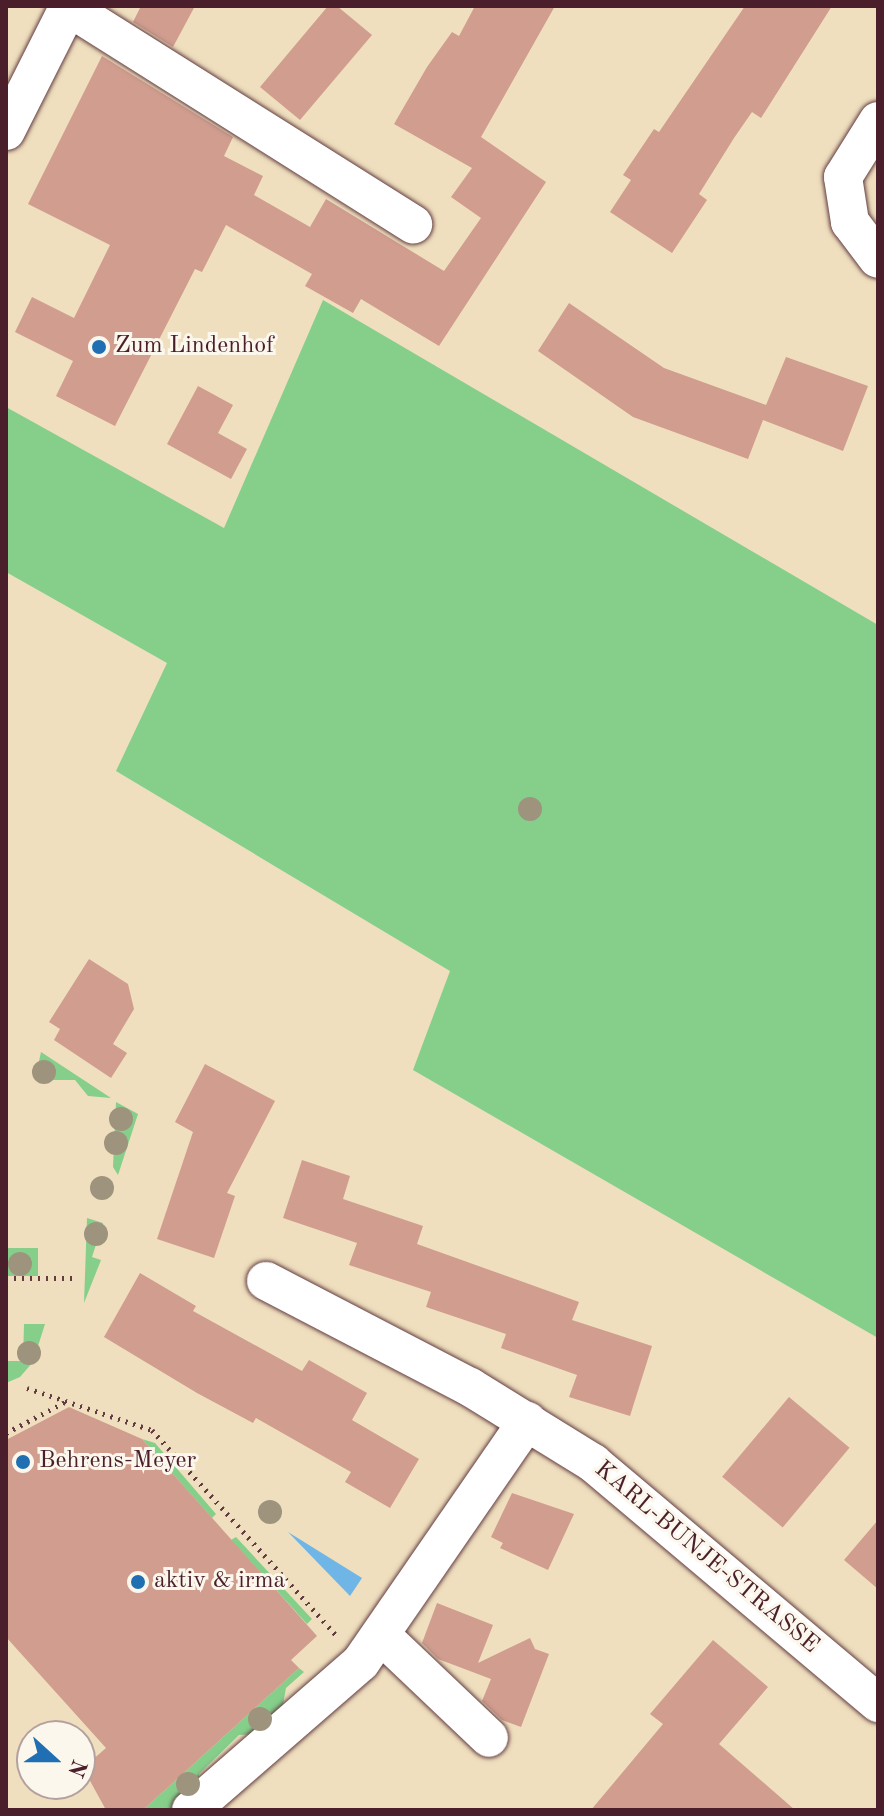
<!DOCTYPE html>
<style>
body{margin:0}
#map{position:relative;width:884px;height:1816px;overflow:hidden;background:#efdfbe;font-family:"Old Standard TT",serif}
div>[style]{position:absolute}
.green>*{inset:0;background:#85cf8b;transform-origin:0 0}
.water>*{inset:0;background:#6fb5e6}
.building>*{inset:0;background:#d09d8f;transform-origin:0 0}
.path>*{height:5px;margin-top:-2.5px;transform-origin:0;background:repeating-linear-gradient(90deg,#633c41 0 2px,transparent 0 8px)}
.roads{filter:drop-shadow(0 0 2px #633c41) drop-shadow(0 0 2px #633c41)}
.minor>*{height:38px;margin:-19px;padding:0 19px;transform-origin:19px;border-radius:19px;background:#fff}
.trees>*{width:24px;height:24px;margin:-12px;border-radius:50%;background:#9e937d}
.dots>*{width:22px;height:22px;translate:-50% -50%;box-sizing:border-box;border:4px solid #fbf7ec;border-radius:50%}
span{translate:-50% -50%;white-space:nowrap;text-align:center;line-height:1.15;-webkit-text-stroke:6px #fbf7ec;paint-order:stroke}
.poi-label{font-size:24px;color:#4a1f2b}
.left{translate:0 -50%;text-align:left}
.street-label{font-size:24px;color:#4a1f2b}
.frame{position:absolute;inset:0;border:8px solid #4a1f2b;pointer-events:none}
.north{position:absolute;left:16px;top:1720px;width:80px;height:80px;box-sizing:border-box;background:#fbf7ec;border:2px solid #b4a19f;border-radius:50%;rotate:111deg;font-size:22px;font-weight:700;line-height:32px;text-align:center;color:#4a1f2b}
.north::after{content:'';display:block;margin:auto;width:28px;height:36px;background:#1f6fb2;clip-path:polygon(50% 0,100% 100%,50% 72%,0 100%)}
</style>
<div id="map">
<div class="green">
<i style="clip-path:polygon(323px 300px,878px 625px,878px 1338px,413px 1070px,450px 971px,116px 771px,167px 663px,6px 572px,6px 407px,224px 528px)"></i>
<i style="clip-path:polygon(41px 1052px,111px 1098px,88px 1096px,75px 1080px,35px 1080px)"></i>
<i style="clip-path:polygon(116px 1102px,138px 1114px,118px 1175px,113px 1167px)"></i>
<i style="clip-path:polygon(87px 1218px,103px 1223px,92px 1257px,101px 1260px,84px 1303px)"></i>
<i style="left:6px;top:1248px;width:32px;height:28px"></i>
<i style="clip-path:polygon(24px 1324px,45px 1324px,33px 1362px,20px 1377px,6px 1383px,6px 1361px,23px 1361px)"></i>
<i style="clip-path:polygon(142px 1439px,155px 1443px,216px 1514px,212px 1518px)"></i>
<i style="clip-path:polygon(236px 1537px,312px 1619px,307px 1624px,231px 1540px)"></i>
<i style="clip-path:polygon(299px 1668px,304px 1672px,286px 1688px,282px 1710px,256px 1734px,239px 1735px,199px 1774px,198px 1788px,173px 1810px,143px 1810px)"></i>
</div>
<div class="water">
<i style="clip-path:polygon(288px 1532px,362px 1578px,350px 1596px)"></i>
</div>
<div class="building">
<i style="clip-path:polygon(141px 6px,195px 6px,173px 47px,133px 22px)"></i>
<i style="clip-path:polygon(328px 6px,337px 6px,372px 35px,300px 120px,260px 87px)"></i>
<i style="clip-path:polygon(475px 6px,555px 6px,481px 137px,546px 182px,439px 346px,361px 299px,353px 313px,305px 286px,312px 274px,226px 225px,202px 272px,195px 269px,115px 426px,56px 396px,73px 361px,15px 332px,32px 297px,74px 318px,110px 245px,28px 204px,102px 56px,233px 137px,224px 156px,263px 176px,254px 195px,310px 227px,326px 199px,444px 271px,481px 218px,451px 197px,472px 168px,394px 124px,427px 67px,452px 32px,459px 36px)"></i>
<i style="clip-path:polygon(745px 6px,832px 6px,761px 118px,752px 112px,734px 138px,699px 194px,707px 200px,672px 253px,610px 212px,631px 180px,623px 175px,654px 129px,659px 132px)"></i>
<i style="clip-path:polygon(569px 303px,664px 368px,766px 405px,786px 357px,868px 386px,843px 451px,763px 420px,748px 459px,633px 417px,538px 351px)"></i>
<i style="clip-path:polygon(198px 386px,233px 405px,218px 433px,247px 449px,231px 479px,167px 444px)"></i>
<i style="clip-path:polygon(89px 959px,128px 984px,134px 1009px,113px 1044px,127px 1053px,111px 1078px,54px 1040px,60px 1029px,49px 1022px)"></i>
<i style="clip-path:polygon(205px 1064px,275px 1101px,227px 1193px,235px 1196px,214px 1258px,157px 1239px,193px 1132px,175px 1122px)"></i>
<i style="clip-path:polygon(302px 1160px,350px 1176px,343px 1199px,423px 1226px,417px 1244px,579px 1302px,572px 1320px,652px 1346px,630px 1416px,569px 1397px,577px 1375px,501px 1348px,506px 1334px,426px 1307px,431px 1292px,349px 1265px,357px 1243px,283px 1218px)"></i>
<i style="clip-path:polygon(140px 1273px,196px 1306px,193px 1311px,302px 1371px,309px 1360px,367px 1393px,352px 1420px,419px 1459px,390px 1508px,345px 1482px,351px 1472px,256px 1418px,253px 1423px,197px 1393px,104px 1337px)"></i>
<i style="left:789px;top:1397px;width:79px;height:104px;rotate:40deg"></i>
<i style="clip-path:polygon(69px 1407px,142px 1439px,317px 1636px,291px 1660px,299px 1668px,143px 1810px,106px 1810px,83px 1768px,106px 1748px,6px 1637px,6px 1440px)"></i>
<i style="clip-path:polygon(512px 1493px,574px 1514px,548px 1570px,500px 1548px,503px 1543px,491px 1537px)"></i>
<i style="clip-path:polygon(878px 1520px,878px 1589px,844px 1560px)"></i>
<i style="clip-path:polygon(437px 1603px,493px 1625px,478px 1663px,530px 1638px,535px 1649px,549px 1654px,521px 1727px,502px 1720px,482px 1701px,491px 1679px,438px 1659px,422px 1643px)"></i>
<i style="clip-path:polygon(713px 1640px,768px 1687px,719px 1744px,795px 1810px,591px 1810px,663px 1724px,650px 1714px)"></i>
</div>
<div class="path">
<i style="left:6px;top:1278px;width:67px"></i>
<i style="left:27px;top:1388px;width:132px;rotate:18.6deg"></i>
<i style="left:152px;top:1430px;width:275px;rotate:48.1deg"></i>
<i style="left:6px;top:1433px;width:67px;rotate:-27.7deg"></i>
</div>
<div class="roads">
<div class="minor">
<i style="left:68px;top:7px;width:408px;rotate:32.2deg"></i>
<i style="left:878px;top:121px;width:66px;rotate:122deg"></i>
<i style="left:843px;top:177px;width:46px;rotate:81.2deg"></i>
<i style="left:850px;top:222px;width:46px;rotate:52.9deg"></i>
<i style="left:6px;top:131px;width:140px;rotate:-63.3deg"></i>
<i style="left:266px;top:1281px;width:230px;rotate:27.5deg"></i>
<i style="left:470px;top:1387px;width:145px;rotate:31.7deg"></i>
<i style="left:593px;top:1463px;width:373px;rotate:40.1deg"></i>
<i style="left:381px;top:1635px;width:149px;rotate:43.6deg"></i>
<i style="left:191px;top:1810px;width:225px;rotate:-41deg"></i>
<i style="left:361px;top:1662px;width:293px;rotate:-55.4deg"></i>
</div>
</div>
<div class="trees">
<i style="left:530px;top:809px"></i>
<i style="left:44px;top:1072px"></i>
<i style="left:121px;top:1119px"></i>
<i style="left:116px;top:1143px"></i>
<i style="left:102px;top:1188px"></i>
<i style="left:96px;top:1234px"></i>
<i style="left:20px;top:1264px"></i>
<i style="left:29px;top:1353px"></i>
<i style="left:270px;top:1512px"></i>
<i style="left:260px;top:1719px"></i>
<i style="left:188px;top:1784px"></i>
</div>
<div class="dots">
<i style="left:99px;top:347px;background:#1f6fb2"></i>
<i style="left:23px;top:1462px;background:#1f6fb2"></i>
<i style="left:138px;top:1582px;background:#1f6fb2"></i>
</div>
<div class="poi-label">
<span class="left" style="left:115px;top:347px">Zum Lindenhof</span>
<span class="left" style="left:39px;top:1462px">Behrens-Meyer</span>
<span class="left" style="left:154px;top:1582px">aktiv &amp; irma</span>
</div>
<div class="street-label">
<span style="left:706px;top:1558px;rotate:40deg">KARL-BUNJE-STRASSE</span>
</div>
<div class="frame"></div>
<div class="north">N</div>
</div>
